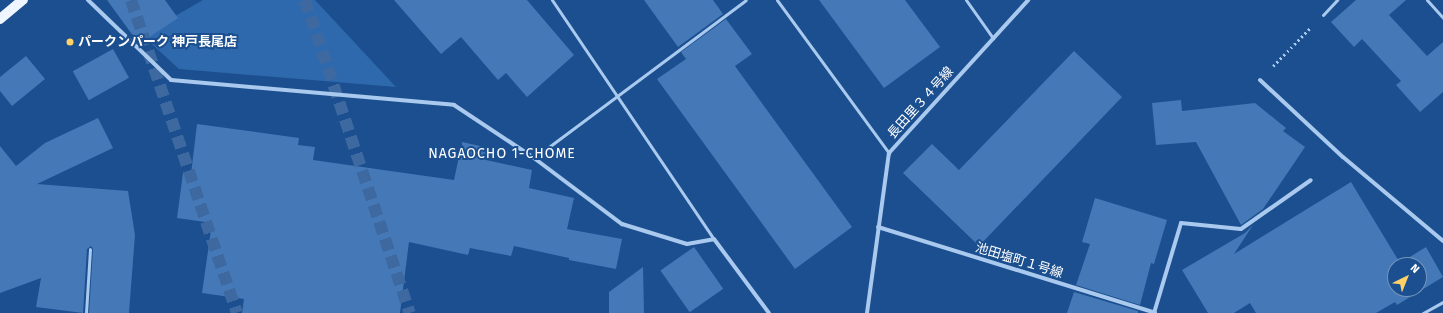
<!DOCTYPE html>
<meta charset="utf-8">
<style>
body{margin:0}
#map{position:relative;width:1443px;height:313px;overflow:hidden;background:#1b4f8f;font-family:"Fira Sans","Noto Sans JP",sans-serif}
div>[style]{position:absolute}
.green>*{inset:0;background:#2e69ad}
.building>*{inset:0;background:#4478b7;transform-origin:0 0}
.highway-tunnel>*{height:12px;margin-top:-6px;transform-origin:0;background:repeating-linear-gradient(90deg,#3d69a0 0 12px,transparent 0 18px)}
.path>*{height:2.5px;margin-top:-1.25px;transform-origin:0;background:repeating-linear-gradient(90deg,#a9c9ee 0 2px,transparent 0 5px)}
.lane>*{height:3px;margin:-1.5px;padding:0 1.5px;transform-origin:1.5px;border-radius:1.5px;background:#a9c9ee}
.street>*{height:4px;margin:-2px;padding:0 2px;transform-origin:2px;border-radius:2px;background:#a9c9ee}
.primary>*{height:10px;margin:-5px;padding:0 5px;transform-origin:5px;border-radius:5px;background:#f0f6ff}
.dots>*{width:11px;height:11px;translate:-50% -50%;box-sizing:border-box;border:2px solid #1b4f8f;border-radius:50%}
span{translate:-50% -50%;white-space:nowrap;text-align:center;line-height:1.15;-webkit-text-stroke:4px #1b4f8f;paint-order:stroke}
.poi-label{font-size:13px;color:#fff;font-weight:700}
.left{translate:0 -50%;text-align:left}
.street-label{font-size:13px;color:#fff}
.neighbourhood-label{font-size:14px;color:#fff;letter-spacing:1px}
.north{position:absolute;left:1387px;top:257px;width:40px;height:40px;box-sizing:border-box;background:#1b4f8f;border:1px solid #7695bc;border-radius:50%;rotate:43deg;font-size:11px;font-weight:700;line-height:16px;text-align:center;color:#fff}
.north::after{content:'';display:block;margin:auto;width:14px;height:18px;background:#ffd166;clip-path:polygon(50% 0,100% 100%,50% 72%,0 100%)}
</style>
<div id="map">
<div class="green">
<i style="clip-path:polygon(203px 0,315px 0,396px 87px,179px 69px,142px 35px)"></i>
</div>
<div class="building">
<i style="clip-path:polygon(107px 0,165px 0,178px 18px,139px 44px)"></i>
<i style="clip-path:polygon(394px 0,527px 0,574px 55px,527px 97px,506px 73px,498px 80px,461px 37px,441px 54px)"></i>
<i style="clip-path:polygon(644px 0,713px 0,723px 14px,678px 47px)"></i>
<i style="clip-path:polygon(819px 0,905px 0,940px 47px,884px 88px)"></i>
<i style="clip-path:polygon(1356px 0,1406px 0,1389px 15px,1427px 56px,1443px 42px,1443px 92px,1420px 112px,1396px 85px,1401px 81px,1362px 39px,1354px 47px,1331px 22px)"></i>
<i style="clip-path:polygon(726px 19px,752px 54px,735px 66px,852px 227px,795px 269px,657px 79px,686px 59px,681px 52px)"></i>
<i style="left:113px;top:49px;width:33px;height:46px;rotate:61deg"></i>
<i style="clip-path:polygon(1074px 51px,1122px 97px,979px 246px,903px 173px,932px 144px,959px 170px)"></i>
<i style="clip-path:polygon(26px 56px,45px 79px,12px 106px,0 91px,0 77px)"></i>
<i style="clip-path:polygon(1181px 100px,1182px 111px,1255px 103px,1286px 128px,1283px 131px,1305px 147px,1263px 209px,1241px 225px,1196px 142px,1156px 145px,1152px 103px)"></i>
<i style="clip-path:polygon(98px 118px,113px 148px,37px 184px,128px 191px,135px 235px,129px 313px,89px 313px,93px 249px,91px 246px,87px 249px,83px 313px,36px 307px,41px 278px,0 293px,0 146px,16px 166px,45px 143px)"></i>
<i style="clip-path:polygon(197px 124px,299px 138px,298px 145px,315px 147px,313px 160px,454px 180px,462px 142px,489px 148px,486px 160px,532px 170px,529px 188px,574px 198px,567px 229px,622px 239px,616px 269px,569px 260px,569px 258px,514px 246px,511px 256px,470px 248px,468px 255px,409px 242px,400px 313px,242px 313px,244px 299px,202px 293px,212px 223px,177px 218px,183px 173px,191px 174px)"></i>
<i style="clip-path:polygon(evenodd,1351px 182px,1400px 263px,1426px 247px,1443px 277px,1397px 305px,1395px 302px,1376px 313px,1256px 313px,1250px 303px,1234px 313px,1208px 313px,1182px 270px,1245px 233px,1253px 225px,1234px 254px,1351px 182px,1395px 265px,1419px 265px,1419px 289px,1395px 289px,1395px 265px)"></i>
<i style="clip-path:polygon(1095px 198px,1167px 220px,1154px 264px,1151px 263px,1140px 305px,1076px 285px,1090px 244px,1082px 242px)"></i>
<i style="left:694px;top:247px;width:51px;height:41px;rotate:55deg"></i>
<i style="clip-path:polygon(643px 267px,644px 313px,609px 313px,609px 292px)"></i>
<i style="clip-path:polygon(1074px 292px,1138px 311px,1138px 313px,1067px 313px)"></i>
</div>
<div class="highway-tunnel">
<i style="left:131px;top:0;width:330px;rotate:71.3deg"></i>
<i style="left:305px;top:0;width:330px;rotate:71.5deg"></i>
</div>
<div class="path">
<i style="left:1273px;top:66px;width:54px;rotate:-45.7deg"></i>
</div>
<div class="lane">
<i style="left:552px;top:0;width:289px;rotate:55.9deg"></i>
<i style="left:777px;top:0;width:190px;rotate:53.8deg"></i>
<i style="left:966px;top:0;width:47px;rotate:54.6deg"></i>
<i style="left:1427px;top:0;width:24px;rotate:48deg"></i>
<i style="left:1323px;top:15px;width:21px;rotate:-47deg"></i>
<i style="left:534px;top:158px;width:264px;rotate:-36.7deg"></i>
<i style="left:86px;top:313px;width:64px;rotate:-86.4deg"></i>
<i style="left:1423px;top:313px;width:23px;rotate:-29deg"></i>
</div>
<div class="street">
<i style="left:88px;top:0;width:115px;rotate:43.9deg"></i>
<i style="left:171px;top:80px;width:284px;rotate:5deg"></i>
<i style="left:454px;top:105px;width:96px;rotate:33.5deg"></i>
<i style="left:534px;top:158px;width:110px;rotate:36.9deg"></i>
<i style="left:622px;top:224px;width:68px;rotate:17.1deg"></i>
<i style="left:687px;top:244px;width:27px;rotate:-10deg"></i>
<i style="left:714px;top:239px;width:92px;rotate:53.4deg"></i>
<i style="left:1260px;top:80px;width:113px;rotate:42.9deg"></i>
<i style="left:1343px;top:157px;width:131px;rotate:40deg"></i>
<i style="left:878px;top:227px;width:290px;rotate:17.2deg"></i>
<i style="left:867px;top:313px;width:162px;rotate:-82.2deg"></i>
<i style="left:889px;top:153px;width:207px;rotate:-47.7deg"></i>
<i style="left:1154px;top:313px;width:94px;rotate:-73.3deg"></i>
<i style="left:1181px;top:223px;width:60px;rotate:5.7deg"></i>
<i style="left:1241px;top:229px;width:85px;rotate:-35deg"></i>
</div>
<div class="primary">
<i style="left:0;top:19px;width:30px;rotate:-40deg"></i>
</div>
<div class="dots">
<i style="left:70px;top:42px;background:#ffd166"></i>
</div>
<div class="poi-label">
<span class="left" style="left:78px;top:42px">パークンパーク 神戸長尾店</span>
</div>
<div class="street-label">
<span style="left:921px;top:103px;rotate:-48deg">長田里３４号線</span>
<span style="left:1019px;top:261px;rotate:17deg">池田塩町１号線</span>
</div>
<div class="neighbourhood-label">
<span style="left:502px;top:154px">NAGAOCHO 1-CHOME</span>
</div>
<div class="north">N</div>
</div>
